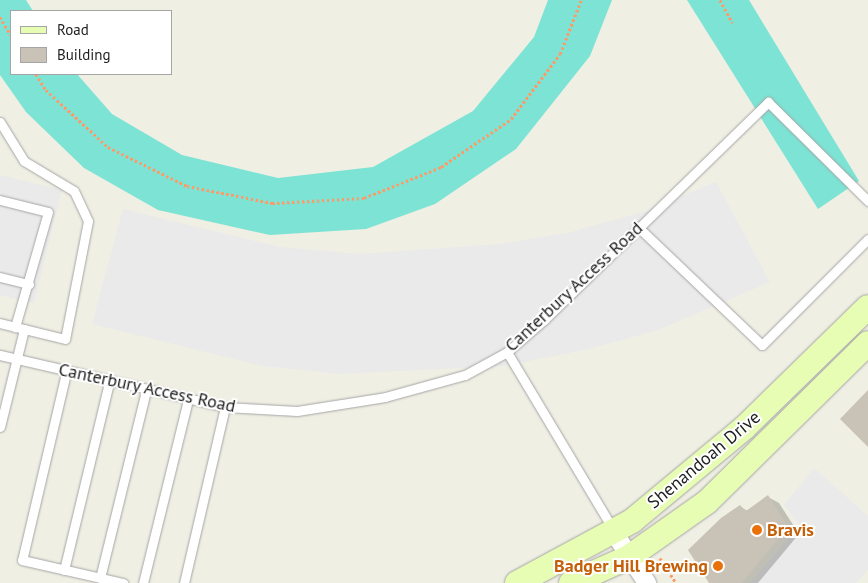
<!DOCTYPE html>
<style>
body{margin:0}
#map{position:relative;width:868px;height:583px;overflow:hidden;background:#f0efe4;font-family:"PT Sans",sans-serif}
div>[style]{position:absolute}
.pitch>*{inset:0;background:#7de3d4}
.parking>*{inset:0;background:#eaeaea}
.shadow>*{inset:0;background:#0003}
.building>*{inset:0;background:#c8c2b7}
.path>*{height:2.5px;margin-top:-1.25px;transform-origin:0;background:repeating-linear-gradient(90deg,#ff9965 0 2.5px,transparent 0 5px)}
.roads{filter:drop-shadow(0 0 1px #a5a5a5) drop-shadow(0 0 1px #a5a5a5)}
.lane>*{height:9px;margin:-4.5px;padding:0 4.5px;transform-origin:4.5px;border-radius:4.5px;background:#fff}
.street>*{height:18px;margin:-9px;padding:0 9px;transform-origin:9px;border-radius:9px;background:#fff}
.secondary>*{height:24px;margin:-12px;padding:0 12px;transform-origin:12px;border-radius:12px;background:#e8fdb4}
.dots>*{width:14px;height:14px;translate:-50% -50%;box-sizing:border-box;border:2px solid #fff;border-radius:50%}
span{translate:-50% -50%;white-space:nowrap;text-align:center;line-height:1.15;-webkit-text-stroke:4px #fff;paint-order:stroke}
.street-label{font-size:18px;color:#1e1e1e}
.food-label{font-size:18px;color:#c56008;font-weight:700}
.left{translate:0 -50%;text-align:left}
.right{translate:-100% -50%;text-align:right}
.legend{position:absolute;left:10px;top:10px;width:162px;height:65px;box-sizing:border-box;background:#fff;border:1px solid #a5a5a5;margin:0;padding:6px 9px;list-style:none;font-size:15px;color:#1e1e1e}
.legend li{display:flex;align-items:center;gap:10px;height:25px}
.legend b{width:25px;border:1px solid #a5a5a5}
</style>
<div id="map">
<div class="pitch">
<i style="clip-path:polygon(0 0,26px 0,33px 11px,11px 11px,11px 74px,77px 74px,112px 114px,182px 155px,278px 178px,373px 167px,473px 111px,534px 37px,548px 0,612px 0,590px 56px,516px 149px,435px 204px,366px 229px,270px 235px,158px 210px,84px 168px,26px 112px,0 75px)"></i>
<i style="clip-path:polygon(687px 0,749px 0,859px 181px,818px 209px)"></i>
</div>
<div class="parking">
<i style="clip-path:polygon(0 175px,62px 190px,34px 303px,0 295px)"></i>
<i style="clip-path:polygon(716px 182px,770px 282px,658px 330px,589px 349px,504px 366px,340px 374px,262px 366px,92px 324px,123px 209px,280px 247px,360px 254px,499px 244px,571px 232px,643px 212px)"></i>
<i style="clip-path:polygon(814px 468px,868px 516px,868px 570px,856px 583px,750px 583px,800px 525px,784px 505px)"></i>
</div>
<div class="shadow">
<i style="clip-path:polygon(768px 497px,779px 503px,799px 534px,758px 583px,711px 583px,689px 550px,740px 507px,748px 511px)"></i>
</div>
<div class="building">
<i style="clip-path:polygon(868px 390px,868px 447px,840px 419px)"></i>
<i style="clip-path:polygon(768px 495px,788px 527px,742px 583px,709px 583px,688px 550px,721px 518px,740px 505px,746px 511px)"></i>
</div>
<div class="path">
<i style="left:720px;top:0;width:26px;rotate:61deg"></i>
<i style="left:0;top:17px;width:21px;rotate:59deg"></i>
<i style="left:36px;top:74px;width:19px;rotate:58deg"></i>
<i style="left:46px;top:90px;width:84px;rotate:42.6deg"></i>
<i style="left:108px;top:147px;width:88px;rotate:26.3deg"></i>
<i style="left:187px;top:186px;width:87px;rotate:11.3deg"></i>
<i style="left:272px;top:203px;width:92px;rotate:-3.1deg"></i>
<i style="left:364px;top:198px;width:83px;rotate:-21.9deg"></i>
<i style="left:441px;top:167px;width:85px;rotate:-34.4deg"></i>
<i style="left:511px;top:119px;width:81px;rotate:-53deg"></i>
<i style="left:560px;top:54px;width:58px;rotate:-68.7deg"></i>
<i style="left:660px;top:558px;width:30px;rotate:57deg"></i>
</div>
<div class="roads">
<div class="lane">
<i style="left:0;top:122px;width:46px;rotate:58.4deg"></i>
<i style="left:24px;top:161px;width:58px;rotate:31deg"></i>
<i style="left:74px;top:191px;width:33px;rotate:65deg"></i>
<i style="left:88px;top:221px;width:120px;rotate:101deg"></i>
<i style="left:65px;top:339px;width:67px;rotate:-166.2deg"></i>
<i style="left:0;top:200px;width:49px;rotate:14deg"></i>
<i style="left:48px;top:212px;width:120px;rotate:106deg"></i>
<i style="left:638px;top:227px;width:171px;rotate:43.6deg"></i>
<i style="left:762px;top:345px;width:150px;rotate:-45deg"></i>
<i style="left:0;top:277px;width:30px;rotate:14deg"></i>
<i style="left:507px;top:352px;width:206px;rotate:59.1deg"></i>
<i style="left:0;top:355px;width:231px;rotate:13deg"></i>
<i style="left:225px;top:407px;width:72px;rotate:3.2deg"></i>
<i style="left:297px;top:411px;width:89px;rotate:-9deg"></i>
<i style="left:385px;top:397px;width:83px;rotate:-15.4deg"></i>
<i style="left:465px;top:375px;width:48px;rotate:-28.7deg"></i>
<i style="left:507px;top:352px;width:49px;rotate:-40.9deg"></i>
<i style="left:544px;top:320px;width:313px;rotate:-44.2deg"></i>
<i style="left:768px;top:102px;width:141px;rotate:44.7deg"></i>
<i style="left:66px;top:373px;width:192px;rotate:103.2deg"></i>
<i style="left:22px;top:560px;width:104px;rotate:12.8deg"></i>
<i style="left:0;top:427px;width:101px;rotate:-76.2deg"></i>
<i style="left:64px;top:570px;width:193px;rotate:-76.5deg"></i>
<i style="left:100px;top:578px;width:193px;rotate:-76.2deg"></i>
<i style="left:143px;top:583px;width:188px;rotate:-76.2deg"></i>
<i style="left:184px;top:583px;width:181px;rotate:-76.9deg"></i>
</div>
<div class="street">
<i style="left:615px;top:534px;width:59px;rotate:56.9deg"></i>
</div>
<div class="secondary">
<i style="left:517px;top:583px;width:131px;rotate:-28.3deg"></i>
<i style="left:632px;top:521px;width:146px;rotate:-39.7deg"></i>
<i style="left:744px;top:428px;width:173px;rotate:-44.3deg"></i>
<i style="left:571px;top:583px;width:64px;rotate:-24.1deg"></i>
<i style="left:629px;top:557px;width:95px;rotate:-35.2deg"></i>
<i style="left:707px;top:502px;width:226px;rotate:-44.6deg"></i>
</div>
</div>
<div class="dots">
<i style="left:757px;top:530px;background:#e8710a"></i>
<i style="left:718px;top:566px;background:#e8710a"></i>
</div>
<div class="street-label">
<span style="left:574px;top:287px;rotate:-43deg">Canterbury Access Road</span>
<span style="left:147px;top:388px;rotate:12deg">Canterbury Access Road</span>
<span style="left:704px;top:460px;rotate:-40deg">Shenandoah Drive</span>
</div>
<div class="food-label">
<span class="left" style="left:767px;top:530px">Bravis</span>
<span class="right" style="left:708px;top:566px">Badger Hill Brewing</span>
</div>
<ul class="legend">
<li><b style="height:6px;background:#e8fdb4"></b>Road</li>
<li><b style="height:14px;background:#c8c2b7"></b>Building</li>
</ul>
</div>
